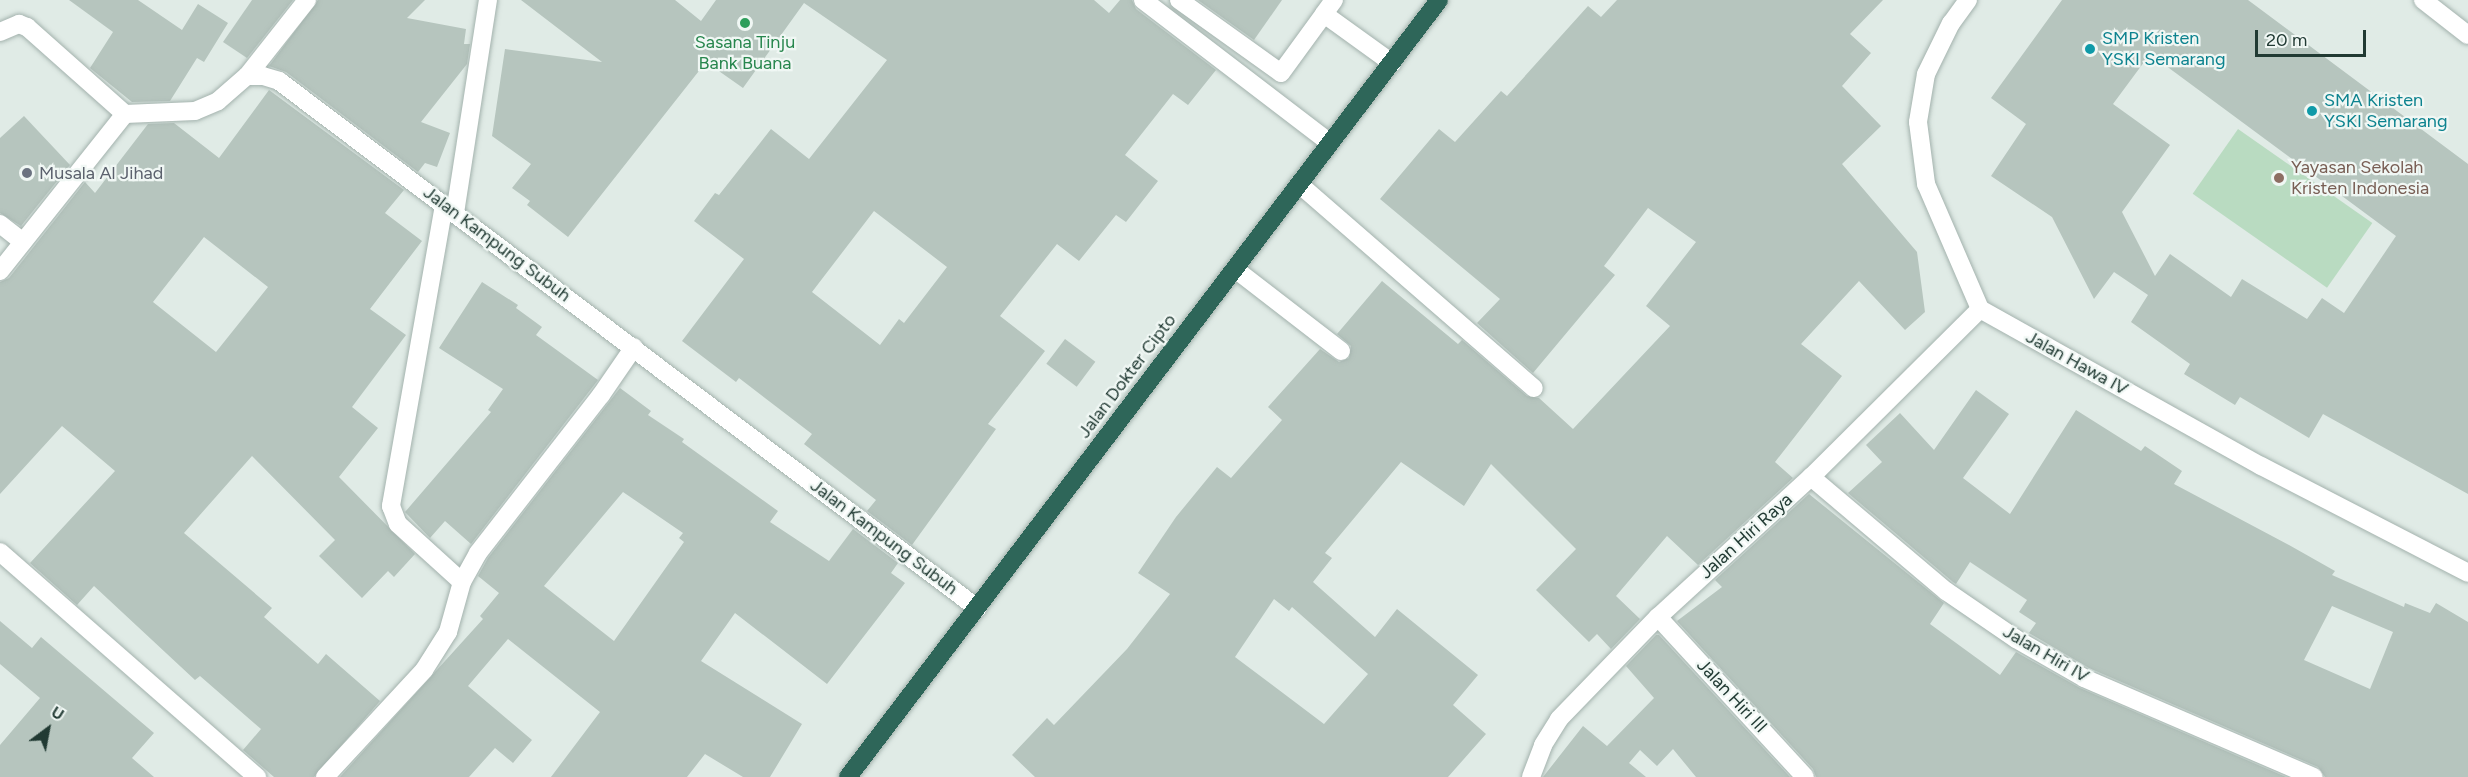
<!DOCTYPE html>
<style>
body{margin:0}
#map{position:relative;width:2468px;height:777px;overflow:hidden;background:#e0ebe6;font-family:Figtree,sans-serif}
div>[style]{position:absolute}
.green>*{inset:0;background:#b9dbc1;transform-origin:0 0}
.building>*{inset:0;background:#b6c5be;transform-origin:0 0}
.roads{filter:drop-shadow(0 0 2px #a3b2ad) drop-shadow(0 0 2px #a3b2ad)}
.lane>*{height:18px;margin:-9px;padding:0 9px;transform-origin:9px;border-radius:9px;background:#fff}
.street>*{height:18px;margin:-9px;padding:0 9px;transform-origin:9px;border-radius:9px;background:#fff}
.highway>*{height:18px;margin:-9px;padding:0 9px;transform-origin:9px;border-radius:9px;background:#2e6659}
.dots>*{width:16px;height:16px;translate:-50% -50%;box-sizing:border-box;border:3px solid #f0f7f4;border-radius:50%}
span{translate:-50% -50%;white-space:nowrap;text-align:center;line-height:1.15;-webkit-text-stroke:4.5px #f0f7f4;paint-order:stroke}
.culture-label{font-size:18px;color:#0d838f}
.left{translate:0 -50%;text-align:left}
.leisure-label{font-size:18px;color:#27864d}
.education-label{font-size:18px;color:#785e54}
.worship-label{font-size:18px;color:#5b616d}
.street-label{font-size:18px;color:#213a33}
.north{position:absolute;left:18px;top:699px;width:60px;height:60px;-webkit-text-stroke:4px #f0f7f4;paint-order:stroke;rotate:32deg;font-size:16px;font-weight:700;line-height:24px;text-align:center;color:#213a33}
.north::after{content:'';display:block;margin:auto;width:21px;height:27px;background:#213a33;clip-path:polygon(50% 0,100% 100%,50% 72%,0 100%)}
.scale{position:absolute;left:2255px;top:30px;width:111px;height:27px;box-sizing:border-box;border:3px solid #213a33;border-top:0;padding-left:8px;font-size:18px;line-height:21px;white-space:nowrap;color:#213a33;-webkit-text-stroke:4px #f0f7f4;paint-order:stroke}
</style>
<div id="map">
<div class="green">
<i style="left:2238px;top:129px;width:164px;height:79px;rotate:35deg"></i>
</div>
<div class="building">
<i style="clip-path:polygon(69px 0,138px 0,182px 30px,198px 4px,228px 23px,204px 62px,197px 58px,170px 101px,132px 102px,90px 68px,113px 32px)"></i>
<i style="clip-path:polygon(252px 0,293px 0,247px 58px,223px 42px)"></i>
<i style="clip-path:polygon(318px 0,425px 0,407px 18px,466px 29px,464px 44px,470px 44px,467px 64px,421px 122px,450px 133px,437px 167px,425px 163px,418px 172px,286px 72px,269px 66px)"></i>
<i style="clip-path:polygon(evenodd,521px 0,675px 0,701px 21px,716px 0,1094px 0,1109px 13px,1120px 0,1132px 0,1136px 9px,1216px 70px,1188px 105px,1173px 94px,1125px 155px,1158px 181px,1126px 222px,1116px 215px,1079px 261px,1057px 244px,1000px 316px,1045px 351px,988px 424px,996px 429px,912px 545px,867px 511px,876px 500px,804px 444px,812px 434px,739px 378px,736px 382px,682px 341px,744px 259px,694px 221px,715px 193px,719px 195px,771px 129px,809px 159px,887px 60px,804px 3px,743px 88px,706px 62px,568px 237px,527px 205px,530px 201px,512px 188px,531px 164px,492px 136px,505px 49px,602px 62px,521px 0,874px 211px,947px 267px,904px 323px,899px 319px,880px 345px,812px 292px,874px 211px)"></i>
<i style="clip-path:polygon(1198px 0,1282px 0,1254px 40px)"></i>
<i style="clip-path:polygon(evenodd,1617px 0,1883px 0,1850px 34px,1871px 53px,1842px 86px,1881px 126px,1842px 164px,1917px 252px,1925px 312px,1905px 330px,1859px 281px,1801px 344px,1842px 376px,1775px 462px,1793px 478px,1698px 565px,1667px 536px,1616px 596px,1640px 619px,1611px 649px,1597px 634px,1589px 642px,1536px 590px,1576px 549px,1491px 464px,1464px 506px,1401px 462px,1325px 553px,1332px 558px,1313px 582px,1375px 637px,1397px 609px,1478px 675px,1453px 705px,1486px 734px,1448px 777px,1035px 777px,1012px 755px,1047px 718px,1054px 725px,1127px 649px,1170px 594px,1138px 573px,1176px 517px,1217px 467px,1231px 478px,1282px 420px,1268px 407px,1320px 349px,1339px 362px,1349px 358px,1351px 346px,1337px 334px,1382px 281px,1458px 344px,1462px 340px,1527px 396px,1539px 398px,1573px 429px,1670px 326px,1646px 306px,1696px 242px,1648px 208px,1604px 266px,1615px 275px,1533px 373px,1477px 323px,1500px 299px,1380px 199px,1439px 129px,1455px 142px,1501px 91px,1507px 96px,1588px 6px,1601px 17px,1617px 0,1274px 599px,1289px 611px,1292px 607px,1368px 674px,1324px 724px,1235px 657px,1274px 599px)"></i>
<i style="clip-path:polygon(evenodd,2062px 0,2248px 0,2468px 164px,2468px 494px,2323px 414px,2309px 438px,2240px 397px,2235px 405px,2184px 374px,2190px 364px,2131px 322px,2148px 295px,2114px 272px,2094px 299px,2052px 217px,1991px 176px,2026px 124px,1991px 98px,2062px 0,2150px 54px,2396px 236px,2344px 313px,2322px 298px,2307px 319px,2242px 279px,2231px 297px,2170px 254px,2155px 276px,2122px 212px,2170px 145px,2113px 104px,2150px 54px)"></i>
<i style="clip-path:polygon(evenodd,269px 90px,404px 190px,385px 213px,422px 241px,370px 309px,406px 335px,352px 407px,378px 428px,339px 477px,415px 554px,394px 577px,388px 571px,362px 598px,319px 556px,335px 540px,252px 456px,184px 533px,272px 608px,264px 617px,318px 664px,326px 654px,380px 701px,314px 777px,274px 777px,243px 750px,261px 729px,200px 676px,195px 680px,94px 586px,77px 605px,30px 563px,115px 471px,62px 426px,0 494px,0 282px,9px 278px,85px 182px,95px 193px,148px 124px,174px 123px,219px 158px,269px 90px,204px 237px,268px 287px,216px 352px,153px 302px,204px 237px)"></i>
<i style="clip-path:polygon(24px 116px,70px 165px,21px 226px,0 213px,0 138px)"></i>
<i style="clip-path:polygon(482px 282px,518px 305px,516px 308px,542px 327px,536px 335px,598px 380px,471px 544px,445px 521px,430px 538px,405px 512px,491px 412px,488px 410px,503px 389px,439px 348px)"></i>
<i style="left:1065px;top:339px;width:38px;height:31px;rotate:37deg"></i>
<i style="clip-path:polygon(evenodd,620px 388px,651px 411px,648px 415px,684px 439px,682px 442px,778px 511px,770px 522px,829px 561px,853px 529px,898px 563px,891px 573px,905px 583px,827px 684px,735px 613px,701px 661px,802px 724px,770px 777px,743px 777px,705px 754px,687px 777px,551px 777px,600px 712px,508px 639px,468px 686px,532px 740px,513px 763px,495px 748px,469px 777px,340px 777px,483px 619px,480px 616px,499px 593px,478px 576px,488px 558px,620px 388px,623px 492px,683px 533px,679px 538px,684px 542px,614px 641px,544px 586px,623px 492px)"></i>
<i style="clip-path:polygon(evenodd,1976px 390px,2009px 414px,1963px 478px,2010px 514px,2076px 410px,2141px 451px,2145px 446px,2182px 471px,2174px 484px,2289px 545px,2335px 571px,2332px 575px,2404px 607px,2405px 603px,2430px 613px,2436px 603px,2468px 622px,2468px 777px,2325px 777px,2318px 767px,2089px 668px,2029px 633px,2036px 623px,2019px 612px,2027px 600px,1970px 562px,1956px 584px,1953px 582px,1848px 493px,1882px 462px,1866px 445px,1900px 413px,1934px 450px,1976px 390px,2332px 606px,2393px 632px,2370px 689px,2304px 660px,2332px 606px)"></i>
<i style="clip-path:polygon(1809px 494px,1944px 603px,1930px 624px,2000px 675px,2016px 652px,2080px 688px,2286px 777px,1816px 777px,1813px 769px,1677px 621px,1722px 587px,1715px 580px)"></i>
<i style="clip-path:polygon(0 621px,32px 648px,41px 637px,154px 733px,132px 758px,154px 777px,0 777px,0 745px,40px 698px,0 664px)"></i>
<i style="clip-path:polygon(1656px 635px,1659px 635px,1790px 777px,1696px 777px,1673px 749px,1657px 766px,1640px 750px,1629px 763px,1646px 777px,1543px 777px,1583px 726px,1607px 746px,1654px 698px,1626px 666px)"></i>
</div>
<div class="roads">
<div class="lane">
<i style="left:1179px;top:0;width:125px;rotate:35.6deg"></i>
<i style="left:1281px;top:73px;width:73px;rotate:-53.9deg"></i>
<i style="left:1334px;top:0;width:17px;rotate:126deg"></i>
<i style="left:1324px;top:14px;width:84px;rotate:35.8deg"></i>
<i style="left:1299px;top:184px;width:311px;rotate:41deg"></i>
<i style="left:1235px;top:269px;width:134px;rotate:37.7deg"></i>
</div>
<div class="street">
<i style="left:1143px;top:0;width:235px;rotate:37.4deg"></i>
<i style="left:1968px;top:0;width:29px;rotate:126deg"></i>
<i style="left:1951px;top:23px;width:57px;rotate:116.1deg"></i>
<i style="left:1926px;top:74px;width:49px;rotate:99.5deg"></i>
<i style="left:1918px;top:122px;width:63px;rotate:82.6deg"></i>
<i style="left:1926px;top:184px;width:136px;rotate:66.6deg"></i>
<i style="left:1980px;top:309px;width:322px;rotate:29.2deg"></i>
<i style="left:2261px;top:466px;width:233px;rotate:27.3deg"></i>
<i style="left:2423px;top:0;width:57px;rotate:37.9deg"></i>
<i style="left:0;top:32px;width:21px;rotate:-23deg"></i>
<i style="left:19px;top:24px;width:9px;rotate:21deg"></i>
<i style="left:27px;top:27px;width:131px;rotate:41.6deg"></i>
<i style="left:247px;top:76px;width:97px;rotate:-51.7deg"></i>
<i style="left:444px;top:205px;width:306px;rotate:100deg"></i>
<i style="left:391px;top:506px;width:19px;rotate:69deg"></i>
<i style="left:398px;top:524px;width:86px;rotate:42.2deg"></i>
<i style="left:455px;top:213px;width:216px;rotate:-81.2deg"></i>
<i style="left:0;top:224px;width:29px;rotate:38deg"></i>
<i style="left:0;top:271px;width:201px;rotate:-51.5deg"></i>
<i style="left:125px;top:114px;width:70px;rotate:-2.5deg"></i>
<i style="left:195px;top:111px;width:25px;rotate:-23deg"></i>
<i style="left:218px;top:101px;width:38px;rotate:-41deg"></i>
<i style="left:247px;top:76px;width:16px"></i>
<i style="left:263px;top:76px;width:17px;rotate:17deg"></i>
<i style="left:279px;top:81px;width:875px;rotate:37.05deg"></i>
<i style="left:1811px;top:477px;width:177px;rotate:40.2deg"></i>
<i style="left:1946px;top:591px;width:85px;rotate:34.4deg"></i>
<i style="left:2016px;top:639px;width:78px;rotate:29.8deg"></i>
<i style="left:2084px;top:678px;width:250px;rotate:23.3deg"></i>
<i style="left:0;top:552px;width:342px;rotate:41.2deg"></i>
<i style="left:1658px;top:617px;width:217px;rotate:47.4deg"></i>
<i style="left:325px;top:777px;width:146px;rotate:-47.2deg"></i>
<i style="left:424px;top:670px;width:45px;rotate:-57.7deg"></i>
<i style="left:448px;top:632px;width:52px;rotate:-74.4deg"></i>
<i style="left:462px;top:582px;width:33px;rotate:-61deg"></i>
<i style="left:478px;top:553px;width:200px;rotate:-52.1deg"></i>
<i style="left:601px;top:395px;width:58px;rotate:-55.5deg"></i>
<i style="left:1531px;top:777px;width:34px;rotate:-69deg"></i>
<i style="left:1543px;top:745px;width:31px;rotate:-58deg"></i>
<i style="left:1559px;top:719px;width:142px;rotate:-45.9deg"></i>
<i style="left:1658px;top:617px;width:207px;rotate:-42.5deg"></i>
<i style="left:1811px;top:477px;width:238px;rotate:-44.8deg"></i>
</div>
<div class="highway">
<i style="left:848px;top:777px;width:976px;rotate:-52.74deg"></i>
</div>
</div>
<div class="dots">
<i style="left:745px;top:23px;background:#2e9e5b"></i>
<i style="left:2090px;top:49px;background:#0f9aa8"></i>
<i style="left:2312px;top:111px;background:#0f9aa8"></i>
<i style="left:27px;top:173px;background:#6b7280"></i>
<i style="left:2279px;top:178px;background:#8d6e63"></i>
</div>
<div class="culture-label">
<span class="left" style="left:2102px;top:49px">SMP Kristen<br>YSKI Semarang</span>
<span class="left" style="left:2324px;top:111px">SMA Kristen<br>YSKI Semarang</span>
</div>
<div class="leisure-label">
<span style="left:745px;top:53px">Sasana Tinju<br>Bank Buana</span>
</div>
<div class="education-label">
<span class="left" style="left:2291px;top:178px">Yayasan Sekolah<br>Kristen Indonesia</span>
</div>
<div class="worship-label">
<span class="left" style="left:39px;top:173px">Musala Al Jihad</span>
</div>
<div class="street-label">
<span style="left:497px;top:244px;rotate:37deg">Jalan Kampung Subuh</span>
<span style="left:2077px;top:363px;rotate:29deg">Jalan Hawa IV</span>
<span style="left:1127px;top:376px;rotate:-53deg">Jalan Dokter Cipto</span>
<span style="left:1746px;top:536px;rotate:-42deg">Jalan Hiri Raya</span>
<span style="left:884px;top:537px;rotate:37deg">Jalan Kampung Subuh</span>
<span style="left:2046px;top:654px;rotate:30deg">Jalan Hiri IV</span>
<span style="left:1732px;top:696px;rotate:47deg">Jalan Hiri III</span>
</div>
<div class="north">U</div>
<div class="scale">20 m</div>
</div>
